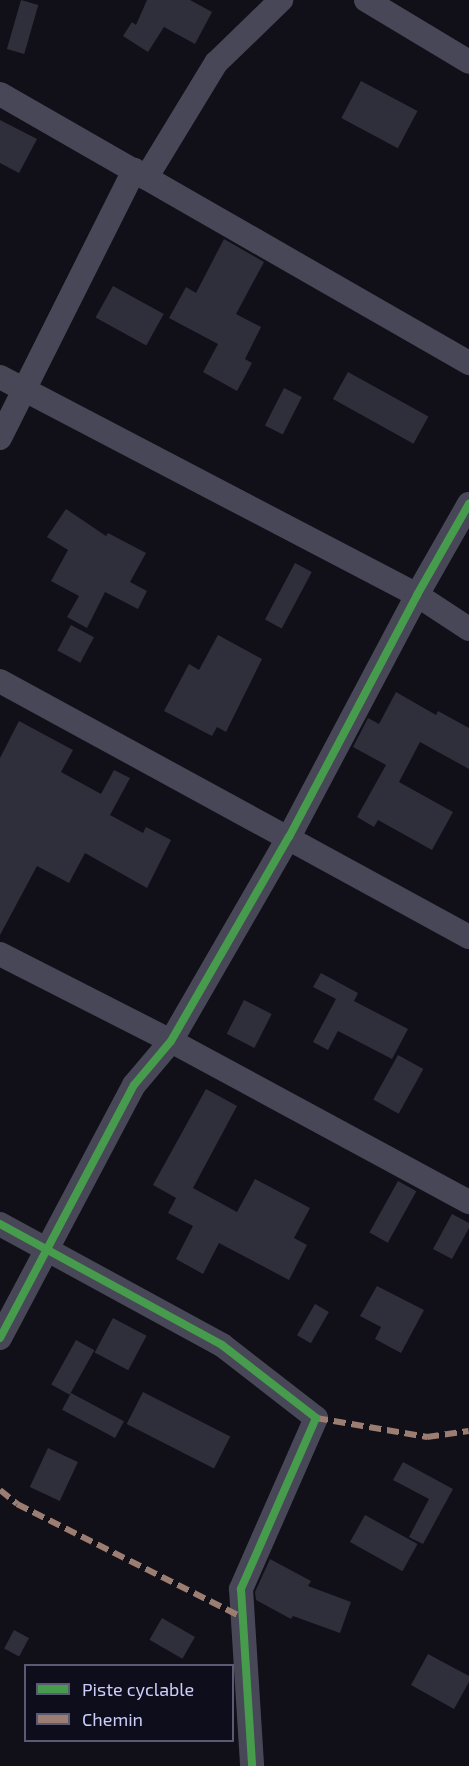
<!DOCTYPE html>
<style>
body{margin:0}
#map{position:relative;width:469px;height:1766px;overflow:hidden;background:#111018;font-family:"Exo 2",sans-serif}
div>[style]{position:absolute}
.building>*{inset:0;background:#2f2e3b;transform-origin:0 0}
.minor>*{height:24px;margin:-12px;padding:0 12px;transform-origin:12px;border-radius:12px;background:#474758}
.quiet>*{height:6px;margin-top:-3px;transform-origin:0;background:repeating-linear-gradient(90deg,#9b7d72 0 12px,transparent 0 18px)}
.cycleway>*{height:8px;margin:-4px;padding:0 4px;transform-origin:4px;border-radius:4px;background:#469c4c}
span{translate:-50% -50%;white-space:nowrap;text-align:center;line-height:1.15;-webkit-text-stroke:5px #0e0d1c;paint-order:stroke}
.legend{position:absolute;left:24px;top:1664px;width:210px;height:78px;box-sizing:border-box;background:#0e0d1c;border:2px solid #5a5a75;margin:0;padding:8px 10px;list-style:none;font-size:18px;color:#cdcdfa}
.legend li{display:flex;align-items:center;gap:12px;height:30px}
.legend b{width:30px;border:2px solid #5a5a75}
</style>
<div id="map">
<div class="building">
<i style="left:21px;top:0;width:18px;height:51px;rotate:16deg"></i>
<i style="clip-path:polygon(147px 0,190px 0,212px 12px,195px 44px,164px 27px,148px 52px,123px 36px,132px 22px,136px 25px)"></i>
<i style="left:361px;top:81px;width:64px;height:42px;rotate:28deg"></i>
<i style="clip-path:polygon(0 120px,37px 139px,19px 173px,0 163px)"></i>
<i style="clip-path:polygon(224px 239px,264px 262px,236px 314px,261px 327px,245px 359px,252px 363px,237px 391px,203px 372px,218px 344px,169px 318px,186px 287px,196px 293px)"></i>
<i style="left:113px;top:286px;width:58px;height:36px;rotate:29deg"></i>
<i style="left:348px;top:372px;width:92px;height:31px;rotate:29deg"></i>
<i style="left:284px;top:388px;width:20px;height:42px;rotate:27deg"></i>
<i style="clip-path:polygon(66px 509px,106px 536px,108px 533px,146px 553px,130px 582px,147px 591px,138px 609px,105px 592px,87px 628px,67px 617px,79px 596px,51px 581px,68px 550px,47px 537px)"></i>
<i style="left:295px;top:563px;width:19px;height:64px;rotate:28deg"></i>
<i style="left:71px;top:625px;width:26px;height:29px;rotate:28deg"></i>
<i style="clip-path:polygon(218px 635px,262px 659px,226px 732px,217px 727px,212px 736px,164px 711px,189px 664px,199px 670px)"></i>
<i style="clip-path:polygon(396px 692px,436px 715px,438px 711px,469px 728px,469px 769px,420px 742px,399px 782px,453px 812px,432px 850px,378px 820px,374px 827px,357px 817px,386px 765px,353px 747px,368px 718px,379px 724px)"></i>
<i style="clip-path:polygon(19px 721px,73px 750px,61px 772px,101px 794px,114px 770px,130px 778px,110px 815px,143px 833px,146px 827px,171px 840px,147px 888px,85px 853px,69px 883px,37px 866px,0 935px,0 758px)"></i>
<i style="clip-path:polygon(321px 973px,358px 993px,354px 1001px,408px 1029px,392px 1059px,338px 1031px,328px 1050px,313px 1042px,336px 999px,313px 987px)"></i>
<i style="left:244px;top:1000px;width:31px;height:38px;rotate:27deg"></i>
<i style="left:398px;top:1055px;width:29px;height:51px;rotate:29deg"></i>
<i style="clip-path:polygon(206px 1089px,237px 1106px,193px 1188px,237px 1212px,255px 1179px,310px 1208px,294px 1238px,307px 1245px,289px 1280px,219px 1243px,203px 1274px,176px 1259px,193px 1226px,168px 1213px,176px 1198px,153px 1185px)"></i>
<i style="left:398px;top:1181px;width:21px;height:59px;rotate:29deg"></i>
<i style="clip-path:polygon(452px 1214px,469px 1223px,469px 1228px,452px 1259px,433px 1249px)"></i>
<i style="clip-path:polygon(377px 1286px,424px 1310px,401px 1353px,375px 1339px,381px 1327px,360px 1316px)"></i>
<i style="left:315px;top:1304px;width:16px;height:36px;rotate:30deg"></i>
<i style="left:113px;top:1318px;width:38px;height:39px;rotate:28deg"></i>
<i style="left:76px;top:1340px;width:21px;height:51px;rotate:29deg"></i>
<i style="left:143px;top:1392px;width:98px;height:36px;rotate:27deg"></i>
<i style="left:71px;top:1393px;width:60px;height:19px;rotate:28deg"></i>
<i style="left:48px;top:1448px;width:33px;height:43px;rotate:25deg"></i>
<i style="clip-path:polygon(403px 1462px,453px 1489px,423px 1544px,409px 1537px,429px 1499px,393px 1480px)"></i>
<i style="left:365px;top:1515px;width:60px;height:31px;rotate:29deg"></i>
<i style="clip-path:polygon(270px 1559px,311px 1581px,308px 1586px,351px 1602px,340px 1633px,293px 1616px,291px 1619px,256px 1600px,255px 1592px)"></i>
<i style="left:162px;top:1618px;width:38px;height:25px;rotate:30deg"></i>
<i style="left:14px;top:1630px;width:17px;height:21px;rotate:28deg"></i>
<i style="clip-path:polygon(428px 1654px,469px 1676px,469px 1682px,454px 1709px,411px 1685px)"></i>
</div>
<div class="minor">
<i style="left:366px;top:0;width:120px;rotate:31deg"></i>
<i style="left:0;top:94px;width:541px;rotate:29.84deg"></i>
<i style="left:146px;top:178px;width:135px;rotate:-58.7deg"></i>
<i style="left:216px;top:63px;width:91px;rotate:-44.1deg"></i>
<i style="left:0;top:377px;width:471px;rotate:27.6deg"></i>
<i style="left:417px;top:595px;width:62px;rotate:33.2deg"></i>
<i style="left:0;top:438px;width:300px;rotate:-63.4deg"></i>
<i style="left:0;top:681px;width:534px;rotate:28.63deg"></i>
<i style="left:0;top:954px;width:192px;rotate:27deg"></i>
<i style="left:171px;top:1041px;width:339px;rotate:28.4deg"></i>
<i style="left:0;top:1224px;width:253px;rotate:28.6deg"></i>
<i style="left:222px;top:1345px;width:119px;rotate:37.8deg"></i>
<i style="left:316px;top:1418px;width:187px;rotate:113.7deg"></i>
<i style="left:241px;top:1589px;width:177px;rotate:86.4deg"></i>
<i style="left:0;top:1338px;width:286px;rotate:-62.1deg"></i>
<i style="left:134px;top:1085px;width:57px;rotate:-49.9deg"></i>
<i style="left:171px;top:1041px;width:236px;rotate:-60deg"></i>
<i style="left:289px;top:837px;width:274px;rotate:-62.1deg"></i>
<i style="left:417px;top:595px;width:105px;rotate:-60.3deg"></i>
</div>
<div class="quiet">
<i style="left:316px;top:1418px;width:113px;rotate:9.7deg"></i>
<i style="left:427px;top:1437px;width:42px;rotate:-8.1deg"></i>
<i style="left:0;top:1490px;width:22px;rotate:39deg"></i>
<i style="left:17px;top:1504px;width:252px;rotate:26.7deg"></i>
</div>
<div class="cycleway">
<i style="left:0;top:1224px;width:253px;rotate:28.6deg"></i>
<i style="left:222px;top:1345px;width:119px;rotate:37.8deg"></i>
<i style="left:316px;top:1418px;width:187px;rotate:113.7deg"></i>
<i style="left:241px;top:1589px;width:177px;rotate:86.4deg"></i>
<i style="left:0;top:1338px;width:286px;rotate:-62.1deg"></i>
<i style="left:134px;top:1085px;width:57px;rotate:-49.9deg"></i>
<i style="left:171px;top:1041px;width:236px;rotate:-60deg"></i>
<i style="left:289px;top:837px;width:274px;rotate:-62.1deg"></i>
<i style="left:417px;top:595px;width:105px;rotate:-60.3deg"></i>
</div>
<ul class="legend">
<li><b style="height:8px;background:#469c4c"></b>Piste cyclable</li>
<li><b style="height:8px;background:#9b7d72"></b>Chemin</li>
</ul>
</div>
